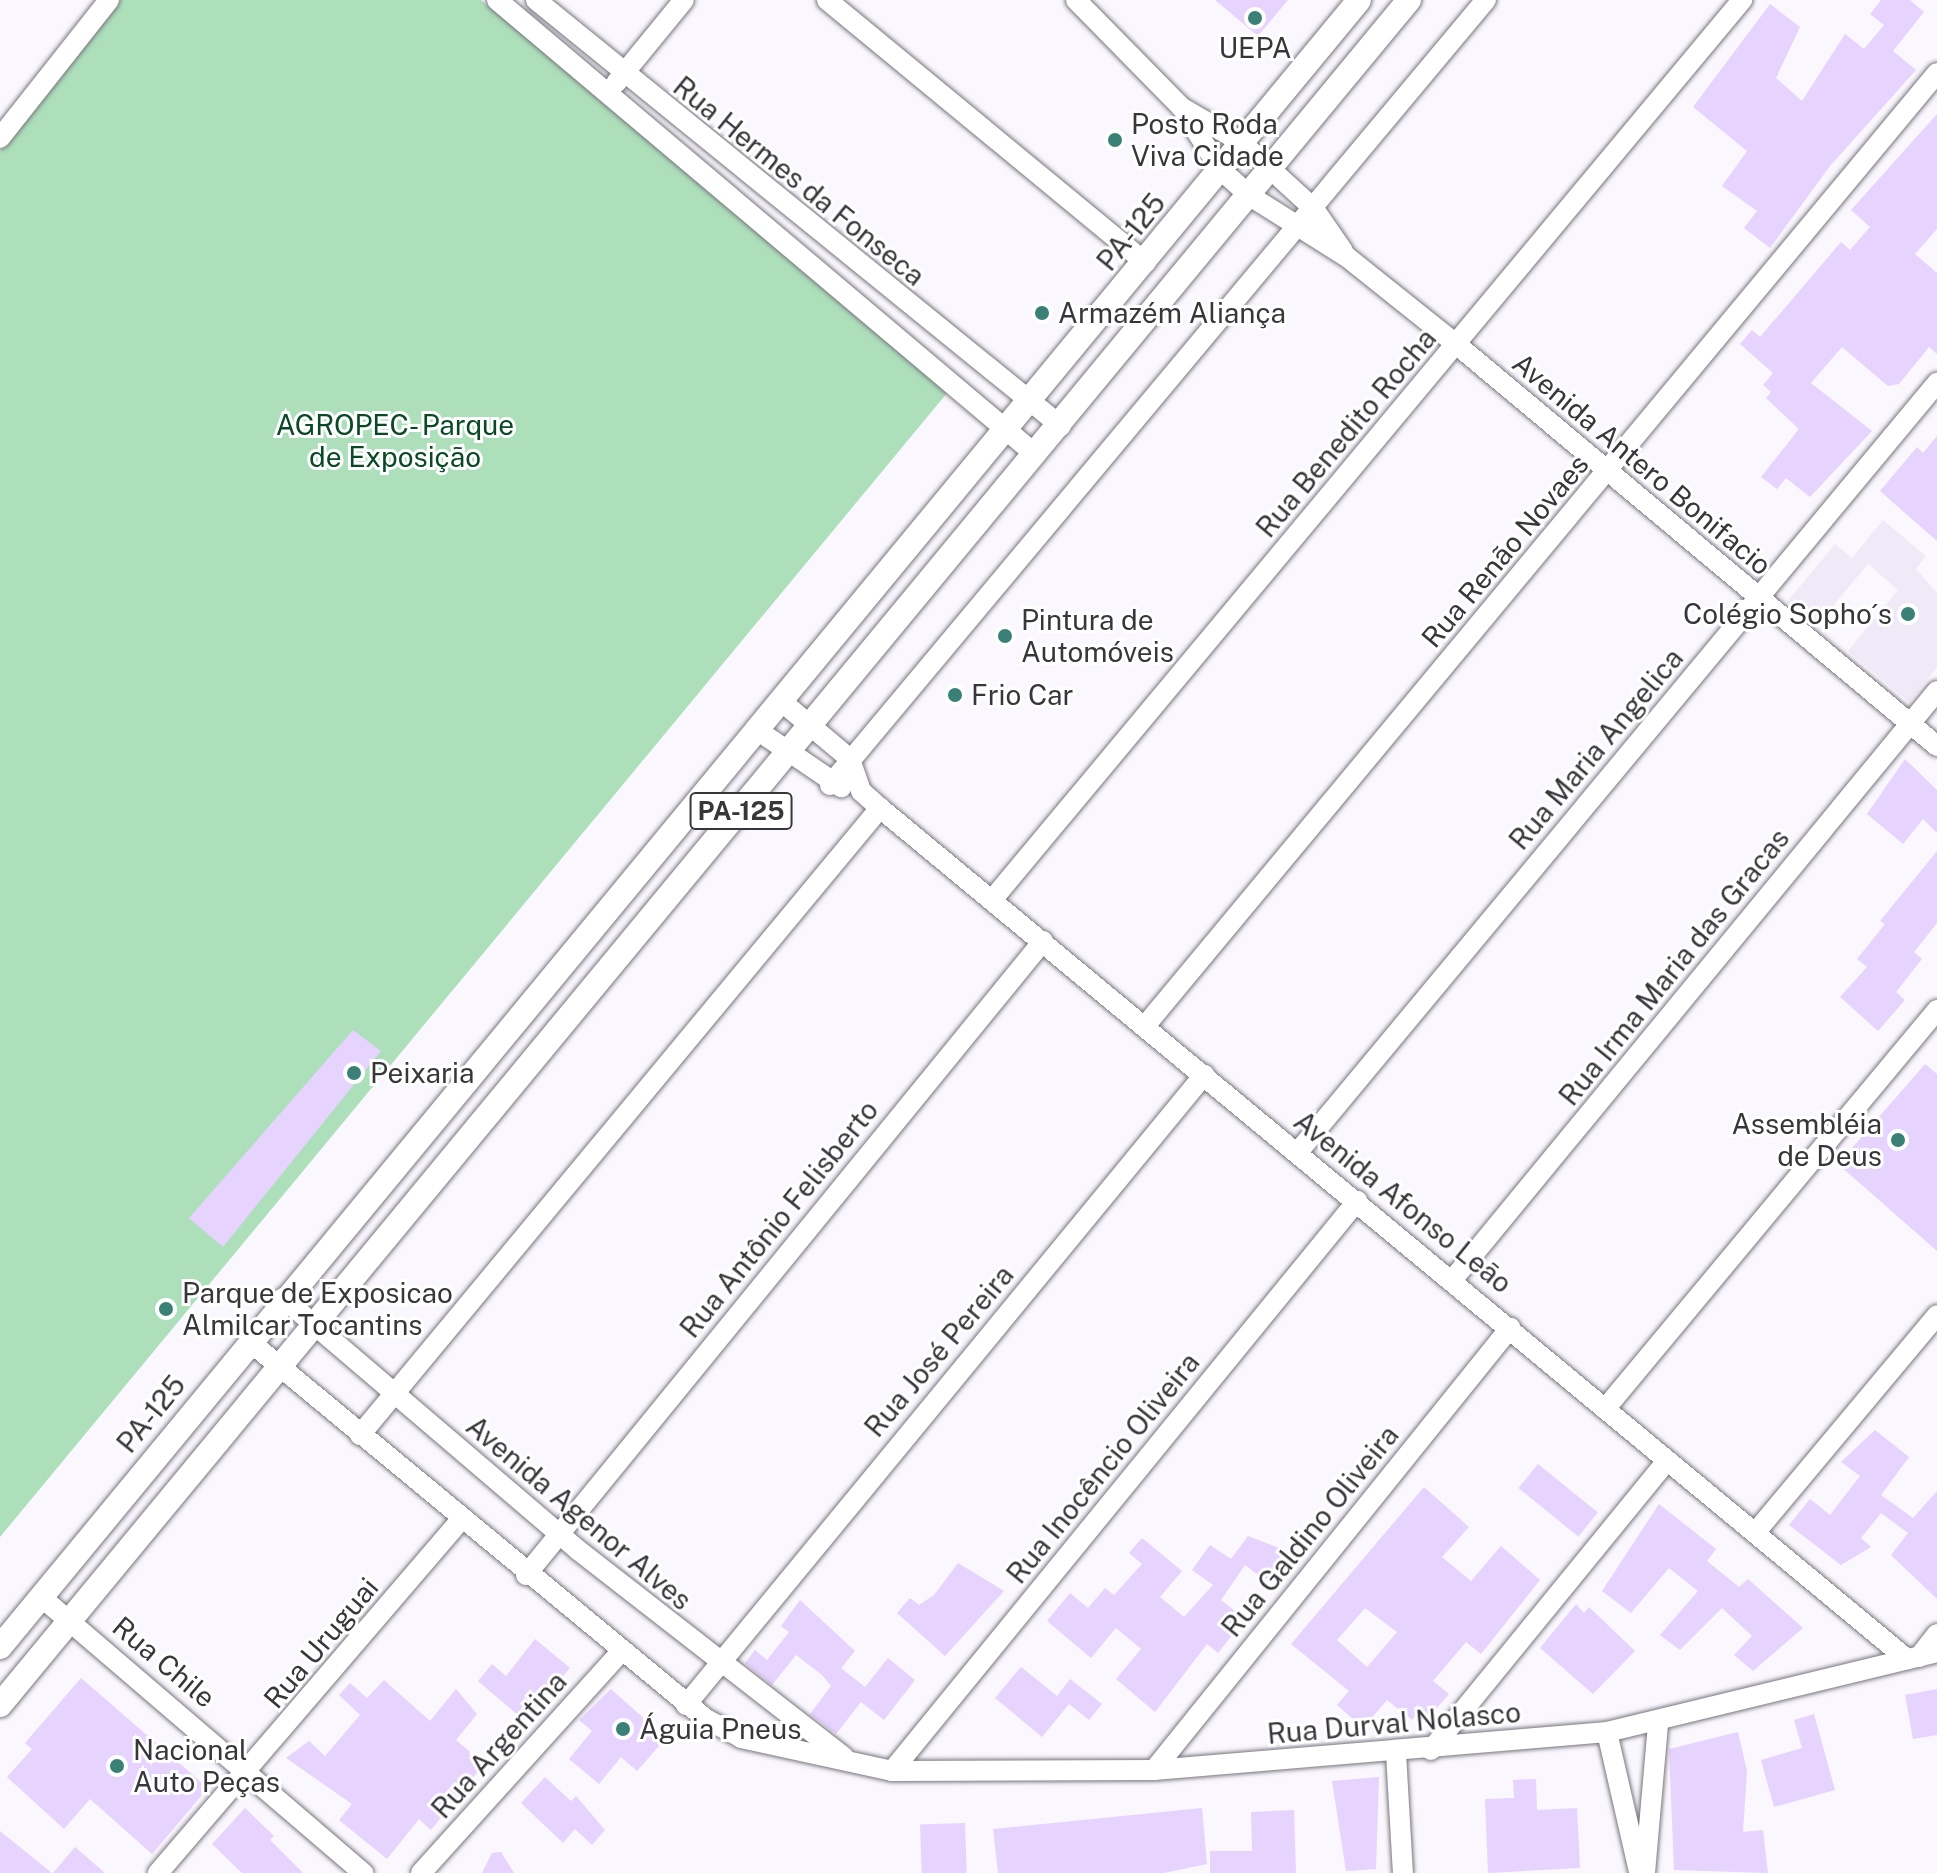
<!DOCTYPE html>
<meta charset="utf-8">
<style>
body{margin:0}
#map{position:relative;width:1937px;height:1873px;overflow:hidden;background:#faf7fe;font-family:"Public Sans",sans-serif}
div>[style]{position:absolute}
.built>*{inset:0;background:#f0eaf8}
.green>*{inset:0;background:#addfbb}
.building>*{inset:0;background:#e6d3fe;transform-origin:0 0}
.roads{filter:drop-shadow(0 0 2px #79757f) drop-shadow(0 0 2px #79757f)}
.minor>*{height:20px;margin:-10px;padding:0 10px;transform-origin:10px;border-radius:10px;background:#fff}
.major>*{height:24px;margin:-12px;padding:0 12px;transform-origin:12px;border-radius:12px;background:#fff}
.dots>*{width:22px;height:22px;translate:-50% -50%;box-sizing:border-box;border:4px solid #fff;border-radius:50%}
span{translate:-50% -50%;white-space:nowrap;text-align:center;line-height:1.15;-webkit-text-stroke:6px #fff;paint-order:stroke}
.shield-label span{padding:2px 6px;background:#fff;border:2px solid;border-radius:6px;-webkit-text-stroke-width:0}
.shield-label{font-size:26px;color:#38363a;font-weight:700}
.poi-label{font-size:28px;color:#38363a}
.left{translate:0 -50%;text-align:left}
.right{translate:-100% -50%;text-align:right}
.street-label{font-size:28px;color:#38363a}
.park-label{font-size:28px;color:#094926}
</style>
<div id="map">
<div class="built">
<i style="clip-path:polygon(1883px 520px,1926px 556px,1916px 569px,1937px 593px,1937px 667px,1909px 702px,1848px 651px,1898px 590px,1868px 564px,1816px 626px,1787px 602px,1835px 544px,1852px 558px)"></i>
</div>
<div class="green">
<i style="clip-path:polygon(120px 0,481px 0,952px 387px,0 1537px,0 151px)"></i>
</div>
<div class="building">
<i style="clip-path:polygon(1215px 0,1288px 0,1258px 36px)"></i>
<i style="clip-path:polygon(1881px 0,1910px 0,1924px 12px,1893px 51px,1916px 70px,1830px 166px,1770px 248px,1744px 228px,1757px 211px,1722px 186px,1747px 151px,1693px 107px,1770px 4px,1800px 27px,1776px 78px,1802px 101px,1845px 34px,1864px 49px,1884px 25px,1870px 14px)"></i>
<i style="clip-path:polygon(1937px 114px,1937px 229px,1915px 254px,1937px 273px,1937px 354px,1929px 347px,1899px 384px,1888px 386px,1842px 347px,1811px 383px,1872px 431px,1810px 497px,1786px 478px,1777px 489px,1761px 477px,1799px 429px,1766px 398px,1771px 392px,1763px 385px,1773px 373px,1740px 344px,1752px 330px,1760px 337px,1841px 242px,1850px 250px,1870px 227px,1851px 210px)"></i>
<i style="clip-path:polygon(1937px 436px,1937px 541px,1880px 491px,1917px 447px,1923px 453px)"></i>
<i style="clip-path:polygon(1905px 759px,1937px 790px,1937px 833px,1923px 819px,1903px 844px,1867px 814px)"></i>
<i style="clip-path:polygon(1937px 851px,1937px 923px,1914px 952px,1922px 959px,1896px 992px,1905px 1000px,1878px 1031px,1840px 997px,1867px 967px,1857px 959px,1885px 924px,1880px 921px)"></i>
<i style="clip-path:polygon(353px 1030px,381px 1051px,223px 1247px,189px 1218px)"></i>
<i style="clip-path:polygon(1925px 1064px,1937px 1074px,1937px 1251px,1838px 1164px)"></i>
<i style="clip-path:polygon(1875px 1430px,1909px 1457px,1881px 1495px,1913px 1518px,1937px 1491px,1937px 1599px,1891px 1555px,1908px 1533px,1881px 1513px,1861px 1538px,1871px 1547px,1841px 1565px,1789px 1525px,1810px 1499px,1830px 1515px,1860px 1476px,1841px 1462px)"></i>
<i style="left:1538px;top:1464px;width:77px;height:31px;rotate:39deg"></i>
<i style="clip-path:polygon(evenodd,1424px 1487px,1469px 1527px,1442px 1557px,1471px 1581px,1501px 1546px,1540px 1580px,1481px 1654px,1466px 1642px,1433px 1681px,1449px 1694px,1430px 1716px,1421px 1709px,1412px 1720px,1387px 1700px,1363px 1728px,1337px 1705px,1349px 1691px,1291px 1644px,1424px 1487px,1365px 1608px,1397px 1632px,1367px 1667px,1337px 1640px,1365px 1608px)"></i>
<i style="clip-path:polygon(1659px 1504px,1716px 1549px,1707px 1561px,1739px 1587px,1748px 1579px,1803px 1628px,1753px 1671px,1734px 1655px,1752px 1636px,1722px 1608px,1680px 1650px,1660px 1635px,1698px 1591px,1669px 1568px,1631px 1613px,1602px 1591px)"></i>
<i style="clip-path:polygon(1248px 1536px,1289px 1552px,1266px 1581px,1245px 1565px,1221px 1600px,1245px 1619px,1218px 1653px,1207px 1644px,1155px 1712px,1116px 1679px,1141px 1649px,1116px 1628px,1091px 1658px,1047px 1621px,1070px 1593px,1088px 1608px,1105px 1588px,1114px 1595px,1142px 1564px,1129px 1553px,1142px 1538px,1182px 1571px,1160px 1597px,1184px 1617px,1213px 1585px,1192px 1570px,1210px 1545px,1231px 1559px)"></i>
<i style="clip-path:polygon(958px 1563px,1004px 1591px,945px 1656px,897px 1613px,910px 1598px,919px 1605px,934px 1595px)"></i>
<i style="clip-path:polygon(800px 1600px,855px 1651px,841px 1668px,865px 1687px,888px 1658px,915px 1680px,884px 1720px,861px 1702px,836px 1734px,810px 1714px,831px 1686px,822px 1675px,796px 1655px,772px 1685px,745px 1663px,755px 1650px,767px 1660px,789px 1632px,781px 1626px)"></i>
<i style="clip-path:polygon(1576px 1604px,1584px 1613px,1589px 1607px,1635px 1651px,1593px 1694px,1540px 1648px)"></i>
<i style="clip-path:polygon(535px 1639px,570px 1668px,524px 1720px,478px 1681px,492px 1664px,506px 1676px)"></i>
<i style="clip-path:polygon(1021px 1667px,1057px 1696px,1070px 1679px,1102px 1704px,1089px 1720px,1069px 1704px,1042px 1737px,995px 1698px)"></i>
<i style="clip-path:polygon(81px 1678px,208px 1788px,152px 1854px,90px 1799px,64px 1829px,7px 1777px,32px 1749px,25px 1743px)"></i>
<i style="clip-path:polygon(384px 1680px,430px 1721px,456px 1689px,477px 1714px,456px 1740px,484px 1764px,431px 1830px,419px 1819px,387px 1859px,339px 1820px,352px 1804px,286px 1758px,309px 1741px,325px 1756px,360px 1715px,339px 1695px,350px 1683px,367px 1698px)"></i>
<i style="clip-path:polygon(611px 1689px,666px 1738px,637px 1771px,621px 1757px,599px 1784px,569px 1759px,592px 1731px,579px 1720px)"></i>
<i style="clip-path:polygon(1937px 1689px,1937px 1735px,1913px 1739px,1905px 1695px)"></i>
<i style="clip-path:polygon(1814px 1714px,1835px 1790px,1774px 1807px,1761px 1760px,1802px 1748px,1794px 1720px)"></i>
<i style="clip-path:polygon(1738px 1732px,1747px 1771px,1743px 1832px,1763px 1830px,1768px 1873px,1674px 1870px,1669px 1749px)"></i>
<i style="clip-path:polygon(545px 1777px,571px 1801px,576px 1796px,605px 1830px,592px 1845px,575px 1829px,563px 1843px,521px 1803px)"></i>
<i style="clip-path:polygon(1379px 1777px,1376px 1869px,1346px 1871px,1332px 1781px)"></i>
<i style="clip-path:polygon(1536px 1779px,1537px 1810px,1577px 1808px,1580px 1868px,1488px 1873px,1485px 1799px,1514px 1798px,1513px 1780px)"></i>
<i style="clip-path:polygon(245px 1808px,274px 1836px,270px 1840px,303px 1873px,242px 1873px,212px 1844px)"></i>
<i style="clip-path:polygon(1202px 1808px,1207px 1864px,1164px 1873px,998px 1873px,993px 1829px)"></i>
<i style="clip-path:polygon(1294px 1810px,1296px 1873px,1210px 1873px,1210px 1851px,1252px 1851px,1251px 1812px)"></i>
<i style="left:965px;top:1823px;width:50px;height:45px;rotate:88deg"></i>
<i style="clip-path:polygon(0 1831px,52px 1873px,0 1873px)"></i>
<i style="clip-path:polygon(75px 1847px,105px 1873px,53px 1873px)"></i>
<i style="clip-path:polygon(501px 1852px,514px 1873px,482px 1873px,492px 1853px)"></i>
</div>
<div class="roads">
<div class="minor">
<i style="left:497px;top:0;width:705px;rotate:40.17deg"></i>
<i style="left:536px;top:0;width:676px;rotate:39.06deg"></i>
<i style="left:827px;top:0;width:413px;rotate:39.5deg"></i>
<i style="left:1076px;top:0;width:151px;rotate:45.5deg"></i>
<i style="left:1182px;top:108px;width:72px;rotate:58.1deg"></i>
<i style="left:1220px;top:169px;width:40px;rotate:42deg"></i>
<i style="left:1250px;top:196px;width:115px;rotate:32.2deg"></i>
<i style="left:1347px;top:257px;width:139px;rotate:38.6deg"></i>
<i style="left:1456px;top:344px;width:627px;rotate:39.89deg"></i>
<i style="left:616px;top:83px;width:107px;rotate:-50.7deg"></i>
<i style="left:1184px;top:109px;width:66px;rotate:30.1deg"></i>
<i style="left:1241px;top:142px;width:99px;rotate:42.5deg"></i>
<i style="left:1314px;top:209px;width:51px;rotate:55.4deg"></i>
<i style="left:0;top:138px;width:176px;rotate:-51.7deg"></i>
<i style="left:781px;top:701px;width:90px;rotate:40deg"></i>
<i style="left:850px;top:759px;width:34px;rotate:71deg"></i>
<i style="left:861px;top:791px;width:25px;rotate:42deg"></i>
<i style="left:880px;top:808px;width:1334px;rotate:39.65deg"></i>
<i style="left:757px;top:730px;width:102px;rotate:34.2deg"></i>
<i style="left:830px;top:785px;width:1023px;rotate:-50.12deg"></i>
<i style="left:992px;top:900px;width:1172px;rotate:-50.19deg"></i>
<i style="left:1145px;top:1026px;width:1239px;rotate:-50.27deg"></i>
<i style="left:1298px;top:1152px;width:1000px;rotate:-50.28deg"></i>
<i style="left:1454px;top:1278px;width:760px;rotate:-50.55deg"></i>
<i style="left:283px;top:1298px;width:388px;rotate:40.5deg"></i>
<i style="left:578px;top:1550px;width:337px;rotate:37.9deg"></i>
<i style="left:249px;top:1341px;width:593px;rotate:39.6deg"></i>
<i style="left:706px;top:1719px;width:40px;rotate:28deg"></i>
<i style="left:741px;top:1738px;width:155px;rotate:12.3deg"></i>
<i style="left:892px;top:1771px;width:262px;rotate:-0.2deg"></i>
<i style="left:1154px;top:1770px;width:455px;rotate:-4.8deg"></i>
<i style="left:1607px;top:1732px;width:340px;rotate:-13.6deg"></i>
<i style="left:1605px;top:1409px;width:519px;rotate:-50.24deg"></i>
<i style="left:360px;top:1435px;width:815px;rotate:-50.33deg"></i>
<i style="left:1755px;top:1533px;width:284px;rotate:-50.1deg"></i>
<i style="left:526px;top:1575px;width:818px;rotate:-50.8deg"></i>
<i style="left:40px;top:1596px;width:426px;rotate:40.6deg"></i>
<i style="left:1919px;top:1657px;width:29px;rotate:-52deg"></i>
<i style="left:686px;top:1705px;width:816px;rotate:-50.57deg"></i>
<i style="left:1607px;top:1732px;width:144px;rotate:77.1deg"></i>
<i style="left:1431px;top:1750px;width:373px;rotate:-50.8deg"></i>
<i style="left:1396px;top:1753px;width:120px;rotate:86.7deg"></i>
<i style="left:1154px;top:1770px;width:568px;rotate:-51.15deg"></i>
<i style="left:892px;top:1771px;width:736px;rotate:-50.79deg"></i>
<i style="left:158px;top:1873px;width:465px;rotate:-49.4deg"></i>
<i style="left:421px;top:1873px;width:295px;rotate:-47.9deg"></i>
<i style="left:1645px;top:1873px;width:151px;rotate:-85deg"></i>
</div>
<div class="major">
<i style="left:0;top:1647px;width:2135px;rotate:-50.47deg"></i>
<i style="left:0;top:1705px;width:2212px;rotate:-50.43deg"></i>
</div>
</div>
<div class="dots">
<i style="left:1255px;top:18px;background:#3a8077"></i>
<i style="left:1115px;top:140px;background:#3a8077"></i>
<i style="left:1042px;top:313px;background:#3a8077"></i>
<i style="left:1908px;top:614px;background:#3a8077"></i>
<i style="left:1005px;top:636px;background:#3a8077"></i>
<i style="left:955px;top:695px;background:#3a8077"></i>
<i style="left:354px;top:1073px;background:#3a8077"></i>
<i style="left:1898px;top:1140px;background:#3a8077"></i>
<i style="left:166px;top:1309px;background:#3a8077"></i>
<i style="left:623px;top:1729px;background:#3a8077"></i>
<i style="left:117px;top:1766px;background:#3a8077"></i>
</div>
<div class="shield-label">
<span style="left:741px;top:811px">PA-125</span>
</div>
<div class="poi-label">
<span style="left:1255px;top:48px">UEPA</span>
<span class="left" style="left:1131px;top:140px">Posto Roda<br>Viva Cidade</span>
<span class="left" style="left:1058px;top:313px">Armazém Aliança</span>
<span class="right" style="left:1892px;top:614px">Colégio Sopho´s</span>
<span class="left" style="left:1021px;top:636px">Pintura de<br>Automóveis</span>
<span class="left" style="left:971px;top:695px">Frio Car</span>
<span class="left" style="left:370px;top:1073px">Peixaria</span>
<span class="right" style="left:1882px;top:1140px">Assembléia<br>de Deus</span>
<span class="left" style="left:182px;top:1309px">Parque de Exposicao<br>Almilcar Tocantins</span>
<span class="left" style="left:639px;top:1729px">Águia Pneus</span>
<span class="left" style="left:133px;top:1766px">Nacional<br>Auto Peças</span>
</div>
<div class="street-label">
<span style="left:799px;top:181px;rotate:39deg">Rua Hermes da Fonseca</span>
<span style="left:1131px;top:232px;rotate:-51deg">PA-125</span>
<span style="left:1346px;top:433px;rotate:-50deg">Rua Benedito Rocha</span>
<span style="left:1642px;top:464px;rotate:40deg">Avenida Antero Bonifacio</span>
<span style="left:1505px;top:551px;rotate:-50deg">Rua Renão Novaes</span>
<span style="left:1596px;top:749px;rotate:-50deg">Rua Maria Angelica</span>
<span style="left:1674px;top:967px;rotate:-51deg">Rua Irma Maria das Gracas</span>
<span style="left:1403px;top:1202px;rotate:39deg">Avenida Afonso Leão</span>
<span style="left:779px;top:1219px;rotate:-51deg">Rua Antônio Felisberto</span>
<span style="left:939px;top:1351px;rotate:-50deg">Rua José Pereira</span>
<span style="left:151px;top:1414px;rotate:-51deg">PA-125</span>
<span style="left:1103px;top:1468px;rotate:-51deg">Rua Inocêncio Oliveira</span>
<span style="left:579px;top:1513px;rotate:40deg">Avenida Agenor Alves</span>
<span style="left:1310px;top:1531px;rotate:-51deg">Rua Galdino Oliveira</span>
<span style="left:321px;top:1643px;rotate:-50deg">Rua Uruguai</span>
<span style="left:164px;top:1662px;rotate:40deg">Rua Chile</span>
<span style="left:1394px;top:1723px;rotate:-5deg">Rua Durval Nolasco</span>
<span style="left:499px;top:1745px;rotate:-48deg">Rua Argentina</span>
</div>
<div class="park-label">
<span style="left:395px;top:441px">AGROPEC- Parque<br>de Exposição</span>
</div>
</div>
